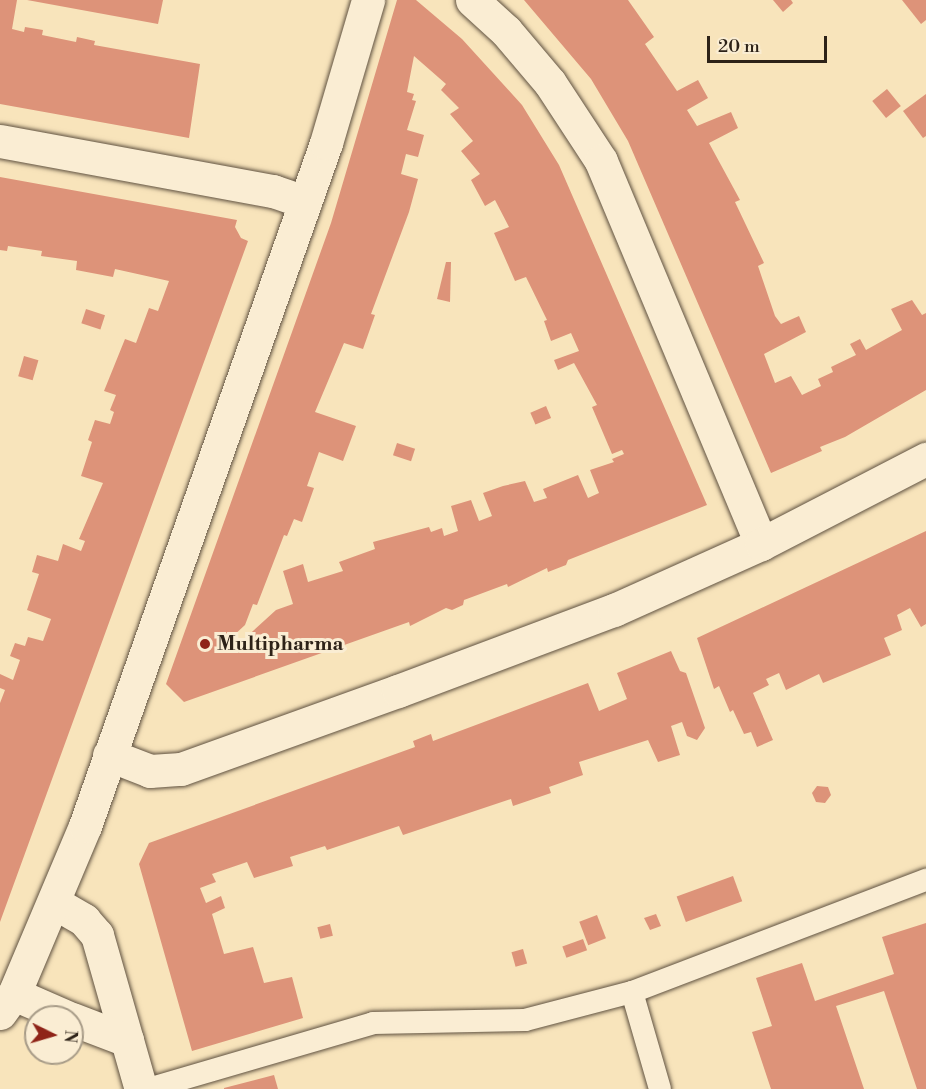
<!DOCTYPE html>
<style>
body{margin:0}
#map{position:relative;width:926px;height:1089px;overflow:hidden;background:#f8e4bb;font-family:"Libre Bodoni",serif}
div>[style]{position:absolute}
.building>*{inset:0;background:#dd9379;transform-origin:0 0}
.roads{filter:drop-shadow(0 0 2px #605241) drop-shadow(0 0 2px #605241)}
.lane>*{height:22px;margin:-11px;padding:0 11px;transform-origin:11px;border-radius:11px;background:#faedd3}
.street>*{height:33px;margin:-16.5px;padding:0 16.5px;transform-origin:16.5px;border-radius:16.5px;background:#faedd3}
.dots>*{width:16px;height:16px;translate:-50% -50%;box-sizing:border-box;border:3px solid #faedd3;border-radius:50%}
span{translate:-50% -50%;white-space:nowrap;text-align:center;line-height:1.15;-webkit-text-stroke:6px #faedd3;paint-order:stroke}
.poi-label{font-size:20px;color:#2d2218;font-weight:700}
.left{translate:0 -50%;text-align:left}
.north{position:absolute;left:24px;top:1005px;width:60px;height:60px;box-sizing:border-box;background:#faedd3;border:2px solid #a89c88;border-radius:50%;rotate:95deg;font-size:16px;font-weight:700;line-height:24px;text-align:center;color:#2d2218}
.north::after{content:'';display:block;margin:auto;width:21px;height:27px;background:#8f2418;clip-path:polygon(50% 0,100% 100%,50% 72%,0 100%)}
.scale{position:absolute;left:707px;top:36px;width:120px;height:27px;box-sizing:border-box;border:3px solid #2d2218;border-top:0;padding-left:8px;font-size:18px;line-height:21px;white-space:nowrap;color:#2d2218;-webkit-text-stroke:4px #faedd3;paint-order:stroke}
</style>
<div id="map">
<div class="building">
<i style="clip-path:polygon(0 0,17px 0,12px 29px,24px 32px,25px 27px,43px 30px,42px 35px,76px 42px,77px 37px,95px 41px,94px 45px,200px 64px,189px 138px,0 104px)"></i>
<i style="clip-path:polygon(27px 0,163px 0,158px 24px)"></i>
<i style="clip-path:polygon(evenodd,397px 0,416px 0,462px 39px,522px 105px,559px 165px,707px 505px,568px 560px,566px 565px,548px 572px,547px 568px,508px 587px,507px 584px,464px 600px,463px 605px,452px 610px,446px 608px,410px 626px,409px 622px,184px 702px,166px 684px,331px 223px,397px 0,414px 56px,446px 84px,441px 90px,459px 108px,450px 114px,473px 141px,461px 151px,480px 174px,471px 180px,485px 206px,495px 200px,509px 227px,494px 233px,515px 281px,526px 277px,547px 320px,544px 321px,551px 341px,571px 333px,579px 351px,554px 360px,558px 370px,574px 363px,597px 405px,592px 407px,612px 454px,622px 450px,624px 454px,612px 459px,614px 462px,590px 470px,599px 493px,588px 498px,578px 475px,543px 489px,547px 498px,534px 502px,525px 481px,503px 486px,483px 493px,492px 516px,479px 521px,471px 500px,451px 506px,458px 531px,444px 536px,442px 528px,431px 532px,429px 527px,373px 542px,375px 549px,339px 562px,343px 571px,308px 582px,303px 564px,283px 571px,293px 604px,276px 610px,230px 652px,232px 637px,245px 625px,253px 604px,257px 605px,284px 535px,287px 536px,294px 519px,302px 522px,314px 488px,307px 486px,319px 452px,343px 461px,356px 426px,315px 412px,344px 343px,363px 349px,375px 315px,371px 314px,409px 212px,418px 179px,401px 174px,406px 154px,418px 157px,424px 135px,407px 130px,416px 101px,412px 100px,414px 94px,407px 92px,414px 56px)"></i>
<i style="clip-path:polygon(524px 0,628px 0,654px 37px,645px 44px,677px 91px,698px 80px,708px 98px,687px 110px,697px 126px,731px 112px,738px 128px,709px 143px,740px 200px,735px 202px,764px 263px,758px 266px,775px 316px,781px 324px,799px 316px,806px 332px,764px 354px,775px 383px,791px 376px,802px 395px,821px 386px,818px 379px,833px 372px,831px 367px,856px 355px,850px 344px,860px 339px,866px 350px,902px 330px,891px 309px,912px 300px,922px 315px,926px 313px,926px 390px,845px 437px,820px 447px,822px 451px,771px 473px,628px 141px,591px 79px)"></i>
<i style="clip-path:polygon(773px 0,791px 0,793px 3px,783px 12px)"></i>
<i style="clip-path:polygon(902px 0,926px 0,926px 20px,921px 24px)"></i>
<i style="left:887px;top:89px;width:22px;height:19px;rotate:51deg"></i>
<i style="clip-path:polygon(926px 94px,926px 136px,923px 138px,903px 111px)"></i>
<i style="clip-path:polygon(0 177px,237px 220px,235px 227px,241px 238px,248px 241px,0 922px,0 703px,5px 690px,0 688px,0 674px,13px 680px,20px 660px,10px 656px,15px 643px,25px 646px,28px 637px,43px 641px,51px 619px,27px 610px,39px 574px,32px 572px,37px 555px,58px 561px,63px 544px,81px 551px,85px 541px,79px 539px,103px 483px,81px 476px,92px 442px,88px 440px,95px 420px,110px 424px,114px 412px,110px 410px,116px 395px,104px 391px,125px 339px,136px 343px,149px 308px,158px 311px,169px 281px,115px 269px,113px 277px,76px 270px,77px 261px,41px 256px,42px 251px,8px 246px,7px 251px,0 250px)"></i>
<i style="clip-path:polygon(446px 262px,451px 262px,450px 302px,437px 299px)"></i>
<i style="left:86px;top:309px;width:20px;height:15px;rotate:18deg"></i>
<i style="left:24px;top:356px;width:15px;height:21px;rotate:16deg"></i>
<i style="left:546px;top:406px;width:13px;height:17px;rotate:67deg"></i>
<i style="left:397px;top:443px;width:19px;height:13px;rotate:18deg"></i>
<i style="clip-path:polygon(926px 531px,926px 624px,921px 627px,910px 608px,897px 615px,902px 630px,884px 638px,891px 655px,823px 683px,819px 674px,786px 690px,779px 673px,766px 679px,769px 685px,753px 693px,773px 740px,757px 747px,751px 732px,744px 734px,733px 710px,730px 712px,719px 686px,714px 689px,697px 638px)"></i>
<i style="clip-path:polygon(671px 651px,680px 671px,686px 673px,705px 728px,697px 740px,687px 736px,682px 722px,671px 726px,680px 755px,658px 762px,648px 740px,579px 762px,583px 775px,549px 787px,551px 793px,513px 806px,511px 799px,403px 835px,399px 826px,327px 850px,325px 846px,290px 857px,293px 866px,254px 878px,247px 862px,212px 874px,216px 882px,200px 888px,206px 903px,221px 896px,225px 908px,212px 914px,224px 954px,253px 947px,264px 983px,292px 977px,303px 1018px,192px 1051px,139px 864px,149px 843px,415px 747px,413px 741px,431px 734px,433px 741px,588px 683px,599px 711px,627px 699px,617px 673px)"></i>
<i style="clip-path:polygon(817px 786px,828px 787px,831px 795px,825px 803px,816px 802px,812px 793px)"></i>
<i style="left:733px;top:876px;width:27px;height:60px;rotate:70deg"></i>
<i style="clip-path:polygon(656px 914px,661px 926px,650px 930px,644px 918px)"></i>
<i style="left:597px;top:915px;width:25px;height:19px;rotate:69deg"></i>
<i style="clip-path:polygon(926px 923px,926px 1089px,917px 1089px,884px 991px,836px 1006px,864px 1089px,771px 1089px,752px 1032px,772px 1026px,756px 978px,802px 963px,815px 1001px,894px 974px,882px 937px)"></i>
<i style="left:330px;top:924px;width:12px;height:13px;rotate:76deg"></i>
<i style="left:583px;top:939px;width:12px;height:22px;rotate:70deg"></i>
<i style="left:523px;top:949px;width:15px;height:12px;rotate:74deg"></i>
<i style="clip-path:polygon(274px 1075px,278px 1089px,224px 1089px,224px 1088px)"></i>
</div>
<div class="roads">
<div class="lane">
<i style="left:632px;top:992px;width:315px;rotate:-20.9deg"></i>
<i style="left:148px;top:1089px;width:234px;rotate:-16.3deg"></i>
<i style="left:373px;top:1023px;width:152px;rotate:-1.1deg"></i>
<i style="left:525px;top:1020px;width:111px;rotate:-14.7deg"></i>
<i style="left:632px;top:992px;width:101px;rotate:73.9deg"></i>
</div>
<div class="street">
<i style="left:472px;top:0;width:46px;rotate:42.4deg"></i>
<i style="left:506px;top:31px;width:68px;rotate:49.8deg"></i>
<i style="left:550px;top:83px;width:93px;rotate:56.8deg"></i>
<i style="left:601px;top:161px;width:415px;rotate:67.3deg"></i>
<i style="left:0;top:141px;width:278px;rotate:10.4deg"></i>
<i style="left:273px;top:191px;width:34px;rotate:19deg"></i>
<i style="left:109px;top:755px;width:44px;rotate:21.3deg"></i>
<i style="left:150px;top:771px;width:31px;rotate:-4deg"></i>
<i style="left:181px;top:769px;width:231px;rotate:-19.8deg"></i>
<i style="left:398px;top:691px;width:231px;rotate:-20.6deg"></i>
<i style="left:614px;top:610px;width:161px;rotate:-24.2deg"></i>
<i style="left:761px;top:544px;width:186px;rotate:-27.3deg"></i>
<i style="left:55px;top:903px;width:34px;rotate:30deg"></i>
<i style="left:84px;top:920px;width:20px;rotate:49deg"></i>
<i style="left:97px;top:935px;width:160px;rotate:74.1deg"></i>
<i style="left:14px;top:994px;width:58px;rotate:23.5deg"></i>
<i style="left:0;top:1013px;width:24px;rotate:-54deg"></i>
<i style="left:14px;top:994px;width:182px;rotate:-67.1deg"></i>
<i style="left:85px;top:826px;width:724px;rotate:-70.56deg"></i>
<i style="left:326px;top:143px;width:149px;rotate:-73.6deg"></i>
<i style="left:72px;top:1019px;width:59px;rotate:20.9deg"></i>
</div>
</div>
<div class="dots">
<i style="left:205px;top:644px;background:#8f2418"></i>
</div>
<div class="poi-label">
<span class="left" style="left:217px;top:644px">Multipharma</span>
</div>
<div class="north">N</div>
<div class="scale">20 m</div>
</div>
